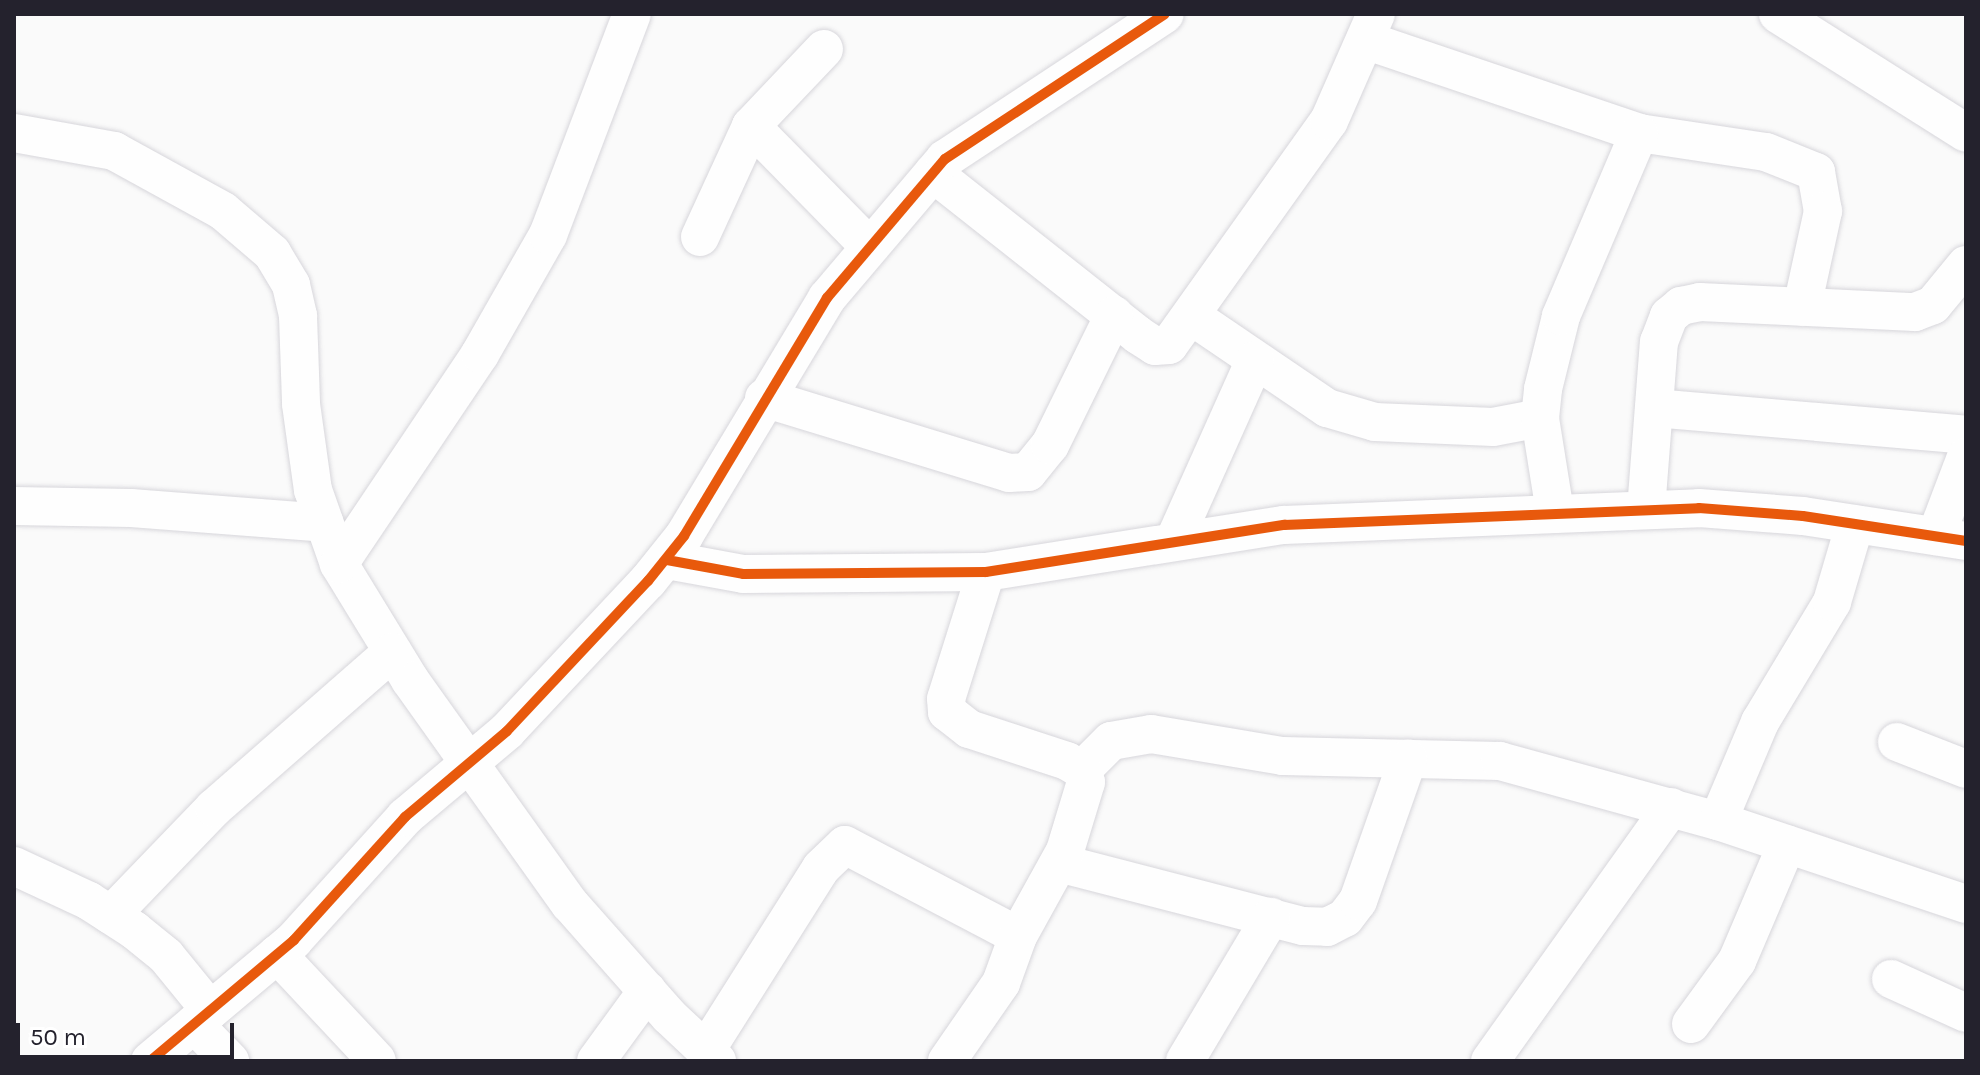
<!DOCTYPE html>
<style>
body{margin:0}
#map{position:relative;width:1980px;height:1075px;overflow:hidden;background:#fafafa;font-family:Karla,sans-serif}
div>[style]{position:absolute}
.roads{filter:drop-shadow(0 0 2px #d7d6db) drop-shadow(0 0 2px #d7d6db)}
.minor>*{height:38px;margin:-19px;padding:0 19px;transform-origin:19px;border-radius:19px;background:#fefefe}
.cycleway>*{height:10px;margin:-5px;padding:0 5px;transform-origin:5px;border-radius:5px;background:#e8590c}
span{translate:-50% -50%;white-space:nowrap;text-align:center;line-height:1.15;-webkit-text-stroke:8px #fff;paint-order:stroke}
.frame{position:absolute;inset:0;border:16px solid #24222d;pointer-events:none}
.scale{position:absolute;left:16px;top:1023px;width:218px;height:36px;box-sizing:border-box;border:4px solid #24222d;border-top:0;padding-left:10px;font-size:24px;line-height:28px;white-space:nowrap;color:#24222d;-webkit-text-stroke:6px #fff;paint-order:stroke}
</style>
<div id="map">
<div class="roads">
<div class="minor">
<i style="left:1778px;top:14px;width:222px;rotate:32.3deg"></i>
<i style="left:1365px;top:40px;width:289px;rotate:18.7deg"></i>
<i style="left:1639px;top:133px;width:128px;rotate:8.5deg"></i>
<i style="left:1766px;top:152px;width:54px;rotate:21.8deg"></i>
<i style="left:1816px;top:172px;width:40px;rotate:80deg"></i>
<i style="left:1823px;top:211px;width:98px;rotate:102.3deg"></i>
<i style="left:751px;top:126px;width:168px;rotate:45.5deg"></i>
<i style="left:14px;top:133px;width:102px;rotate:10.2deg"></i>
<i style="left:114px;top:151px;width:124px;rotate:28.8deg"></i>
<i style="left:223px;top:211px;width:65px;rotate:40.6deg"></i>
<i style="left:272px;top:253px;width:37px;rotate:59deg"></i>
<i style="left:291px;top:285px;width:32px;rotate:77deg"></i>
<i style="left:298px;top:316px;width:88px;rotate:88deg"></i>
<i style="left:301px;top:404px;width:87px;rotate:82.1deg"></i>
<i style="left:313px;top:490px;width:78px;rotate:70.6deg"></i>
<i style="left:339px;top:564px;width:136px;rotate:58.5deg"></i>
<i style="left:410px;top:680px;width:275px;rotate:54.5deg"></i>
<i style="left:570px;top:904px;width:149px;rotate:48.5deg"></i>
<i style="left:669px;top:1016px;width:66px;rotate:43.2deg"></i>
<i style="left:933px;top:173px;width:261px;rotate:38.3deg"></i>
<i style="left:1138px;top:335px;width:20px;rotate:33deg"></i>
<i style="left:1155px;top:346px;width:14px;rotate:-4deg"></i>
<i style="left:1169px;top:345px;width:275px;rotate:-54.5deg"></i>
<i style="left:1329px;top:121px;width:117px;rotate:-66.3deg"></i>
<i style="left:700px;top:237px;width:122px;rotate:-65.3deg"></i>
<i style="left:751px;top:126px;width:106px;rotate:-46.5deg"></i>
<i style="left:1193px;top:317px;width:162px;rotate:34.2deg"></i>
<i style="left:1327px;top:408px;width:50px;rotate:16.3deg"></i>
<i style="left:1375px;top:422px;width:118px;rotate:2.4deg"></i>
<i style="left:1493px;top:427px;width:48px;rotate:-10.8deg"></i>
<i style="left:764px;top:398px;width:256px;rotate:17deg"></i>
<i style="left:1009px;top:473px;width:19px;rotate:-3deg"></i>
<i style="left:1028px;top:472px;width:35px;rotate:-51deg"></i>
<i style="left:1050px;top:445px;width:145px;rotate:-63.8deg"></i>
<i style="left:1654px;top:408px;width:313px;rotate:4.9deg"></i>
<i style="left:14px;top:506px;width:117px;rotate:1deg"></i>
<i style="left:131px;top:508px;width:194px;rotate:4.4deg"></i>
<i style="left:1646px;top:510px;width:169px;rotate:-85.6deg"></i>
<i style="left:1659px;top:342px;width:28px;rotate:-69deg"></i>
<i style="left:1669px;top:316px;width:16px;rotate:-40deg"></i>
<i style="left:1681px;top:306px;width:19px;rotate:-12deg"></i>
<i style="left:1700px;top:302px;width:215px;rotate:2.7deg"></i>
<i style="left:1915px;top:312px;width:19px;rotate:-21deg"></i>
<i style="left:1933px;top:305px;width:52px;rotate:-50.5deg"></i>
<i style="left:1555px;top:512px;width:95px;rotate:-99.1deg"></i>
<i style="left:1540px;top:418px;width:29px;rotate:-84deg"></i>
<i style="left:1543px;top:389px;width:75px;rotate:-76.1deg"></i>
<i style="left:1561px;top:316px;width:199px;rotate:-66.9deg"></i>
<i style="left:1936px;top:536px;width:85px;rotate:-69.2deg"></i>
<i style="left:1174px;top:541px;width:198px;rotate:-65.9deg"></i>
<i style="left:667px;top:560px;width:77px;rotate:10.4deg"></i>
<i style="left:743px;top:574px;width:243px;rotate:-0.5deg"></i>
<i style="left:986px;top:572px;width:302px;rotate:-9deg"></i>
<i style="left:1284px;top:525px;width:415px;rotate:-2.3deg"></i>
<i style="left:1699px;top:508px;width:104px;rotate:4.4deg"></i>
<i style="left:1803px;top:516px;width:165px;rotate:8.7deg"></i>
<i style="left:339px;top:564px;width:253px;rotate:-56.1deg"></i>
<i style="left:480px;top:354px;width:137px;rotate:-60.3deg"></i>
<i style="left:548px;top:235px;width:236px;rotate:-69.2deg"></i>
<i style="left:1897px;top:742px;width:74px;rotate:21.4deg"></i>
<i style="left:1082px;top:770px;width:41px;rotate:-45deg"></i>
<i style="left:1111px;top:741px;width:41px;rotate:-9.9deg"></i>
<i style="left:1151px;top:734px;width:134px;rotate:9.5deg"></i>
<i style="left:1283px;top:756px;width:217px;rotate:1.3deg"></i>
<i style="left:1500px;top:761px;width:226px;rotate:15.4deg"></i>
<i style="left:1718px;top:821px;width:262px;rotate:18.5deg"></i>
<i style="left:1718px;top:821px;width:108px;rotate:-67deg"></i>
<i style="left:1760px;top:722px;width:140px;rotate:-59deg"></i>
<i style="left:1832px;top:602px;width:81px;rotate:-73.6deg"></i>
<i style="left:1059px;top:863px;width:252px;rotate:14.5deg"></i>
<i style="left:1303px;top:926px;width:24px;rotate:2deg"></i>
<i style="left:1327px;top:927px;width:20px;rotate:-27deg"></i>
<i style="left:1345px;top:918px;width:21px;rotate:-53deg"></i>
<i style="left:1358px;top:901px;width:151px;rotate:-70.6deg"></i>
<i style="left:14px;top:866px;width:83px;rotate:25deg"></i>
<i style="left:89px;top:901px;width:54px;rotate:32.8deg"></i>
<i style="left:134px;top:930px;width:41px;rotate:39.1deg"></i>
<i style="left:166px;top:956px;width:70px;rotate:50.8deg"></i>
<i style="left:111px;top:915px;width:149px;rotate:-46.1deg"></i>
<i style="left:214px;top:808px;width:237px;rotate:-41.2deg"></i>
<i style="left:277px;top:954px;width:146px;rotate:46.9deg"></i>
<i style="left:1891px;top:979px;width:82px;rotate:24.4deg"></i>
<i style="left:194px;top:1024px;width:52px;rotate:45.8deg"></i>
<i style="left:1691px;top:1024px;width:78px;rotate:-53.9deg"></i>
<i style="left:1737px;top:961px;width:127px;rotate:-66.9deg"></i>
<i style="left:706px;top:1050px;width:215px;rotate:-57.7deg"></i>
<i style="left:821px;top:868px;width:33px;rotate:-44deg"></i>
<i style="left:845px;top:845px;width:195px;rotate:27.7deg"></i>
<i style="left:150px;top:1061px;width:188px;rotate:-40deg"></i>
<i style="left:294px;top:940px;width:166px;rotate:-47.9deg"></i>
<i style="left:405px;top:817px;width:133px;rotate:-40.1deg"></i>
<i style="left:507px;top:731px;width:206px;rotate:-46.8deg"></i>
<i style="left:648px;top:581px;width:58px;rotate:-51.3deg"></i>
<i style="left:684px;top:536px;width:278px;rotate:-59deg"></i>
<i style="left:827px;top:298px;width:182px;rotate:-49.7deg"></i>
<i style="left:945px;top:159px;width:263px;rotate:-33.4deg"></i>
<i style="left:596px;top:1061px;width:87px;rotate:-53.9deg"></i>
<i style="left:947px;top:1061px;width:95px;rotate:-55.3deg"></i>
<i style="left:1001px;top:983px;width:50px;rotate:-70.1deg"></i>
<i style="left:1018px;top:936px;width:97px;rotate:-61.1deg"></i>
<i style="left:1065px;top:851px;width:72px;rotate:-73.1deg"></i>
<i style="left:1086px;top:782px;width:13px;rotate:-108deg"></i>
<i style="left:1082px;top:770px;width:17px;rotate:-149deg"></i>
<i style="left:1067px;top:761px;width:103px;rotate:-161.9deg"></i>
<i style="left:969px;top:729px;width:28px;rotate:-142deg"></i>
<i style="left:947px;top:712px;width:13px;rotate:-94deg"></i>
<i style="left:946px;top:699px;width:133px;rotate:-72.5deg"></i>
<i style="left:1185px;top:1061px;width:168px;rotate:-59.2deg"></i>
<i style="left:1490px;top:1061px;width:312px;rotate:-54.5deg"></i>
</div>
</div>
<div class="cycleway">
<i style="left:667px;top:560px;width:77px;rotate:10.4deg"></i>
<i style="left:743px;top:574px;width:243px;rotate:-0.5deg"></i>
<i style="left:986px;top:572px;width:302px;rotate:-9deg"></i>
<i style="left:1284px;top:525px;width:415px;rotate:-2.3deg"></i>
<i style="left:1699px;top:508px;width:104px;rotate:4.4deg"></i>
<i style="left:1803px;top:516px;width:165px;rotate:8.7deg"></i>
<i style="left:150px;top:1061px;width:188px;rotate:-40deg"></i>
<i style="left:294px;top:940px;width:166px;rotate:-47.9deg"></i>
<i style="left:405px;top:817px;width:133px;rotate:-40.1deg"></i>
<i style="left:507px;top:731px;width:206px;rotate:-46.8deg"></i>
<i style="left:648px;top:581px;width:58px;rotate:-51.3deg"></i>
<i style="left:684px;top:536px;width:278px;rotate:-59deg"></i>
<i style="left:827px;top:298px;width:182px;rotate:-49.7deg"></i>
<i style="left:945px;top:159px;width:263px;rotate:-33.4deg"></i>
</div>
<div class="frame"></div>
<div class="scale">50 m</div>
</div>
